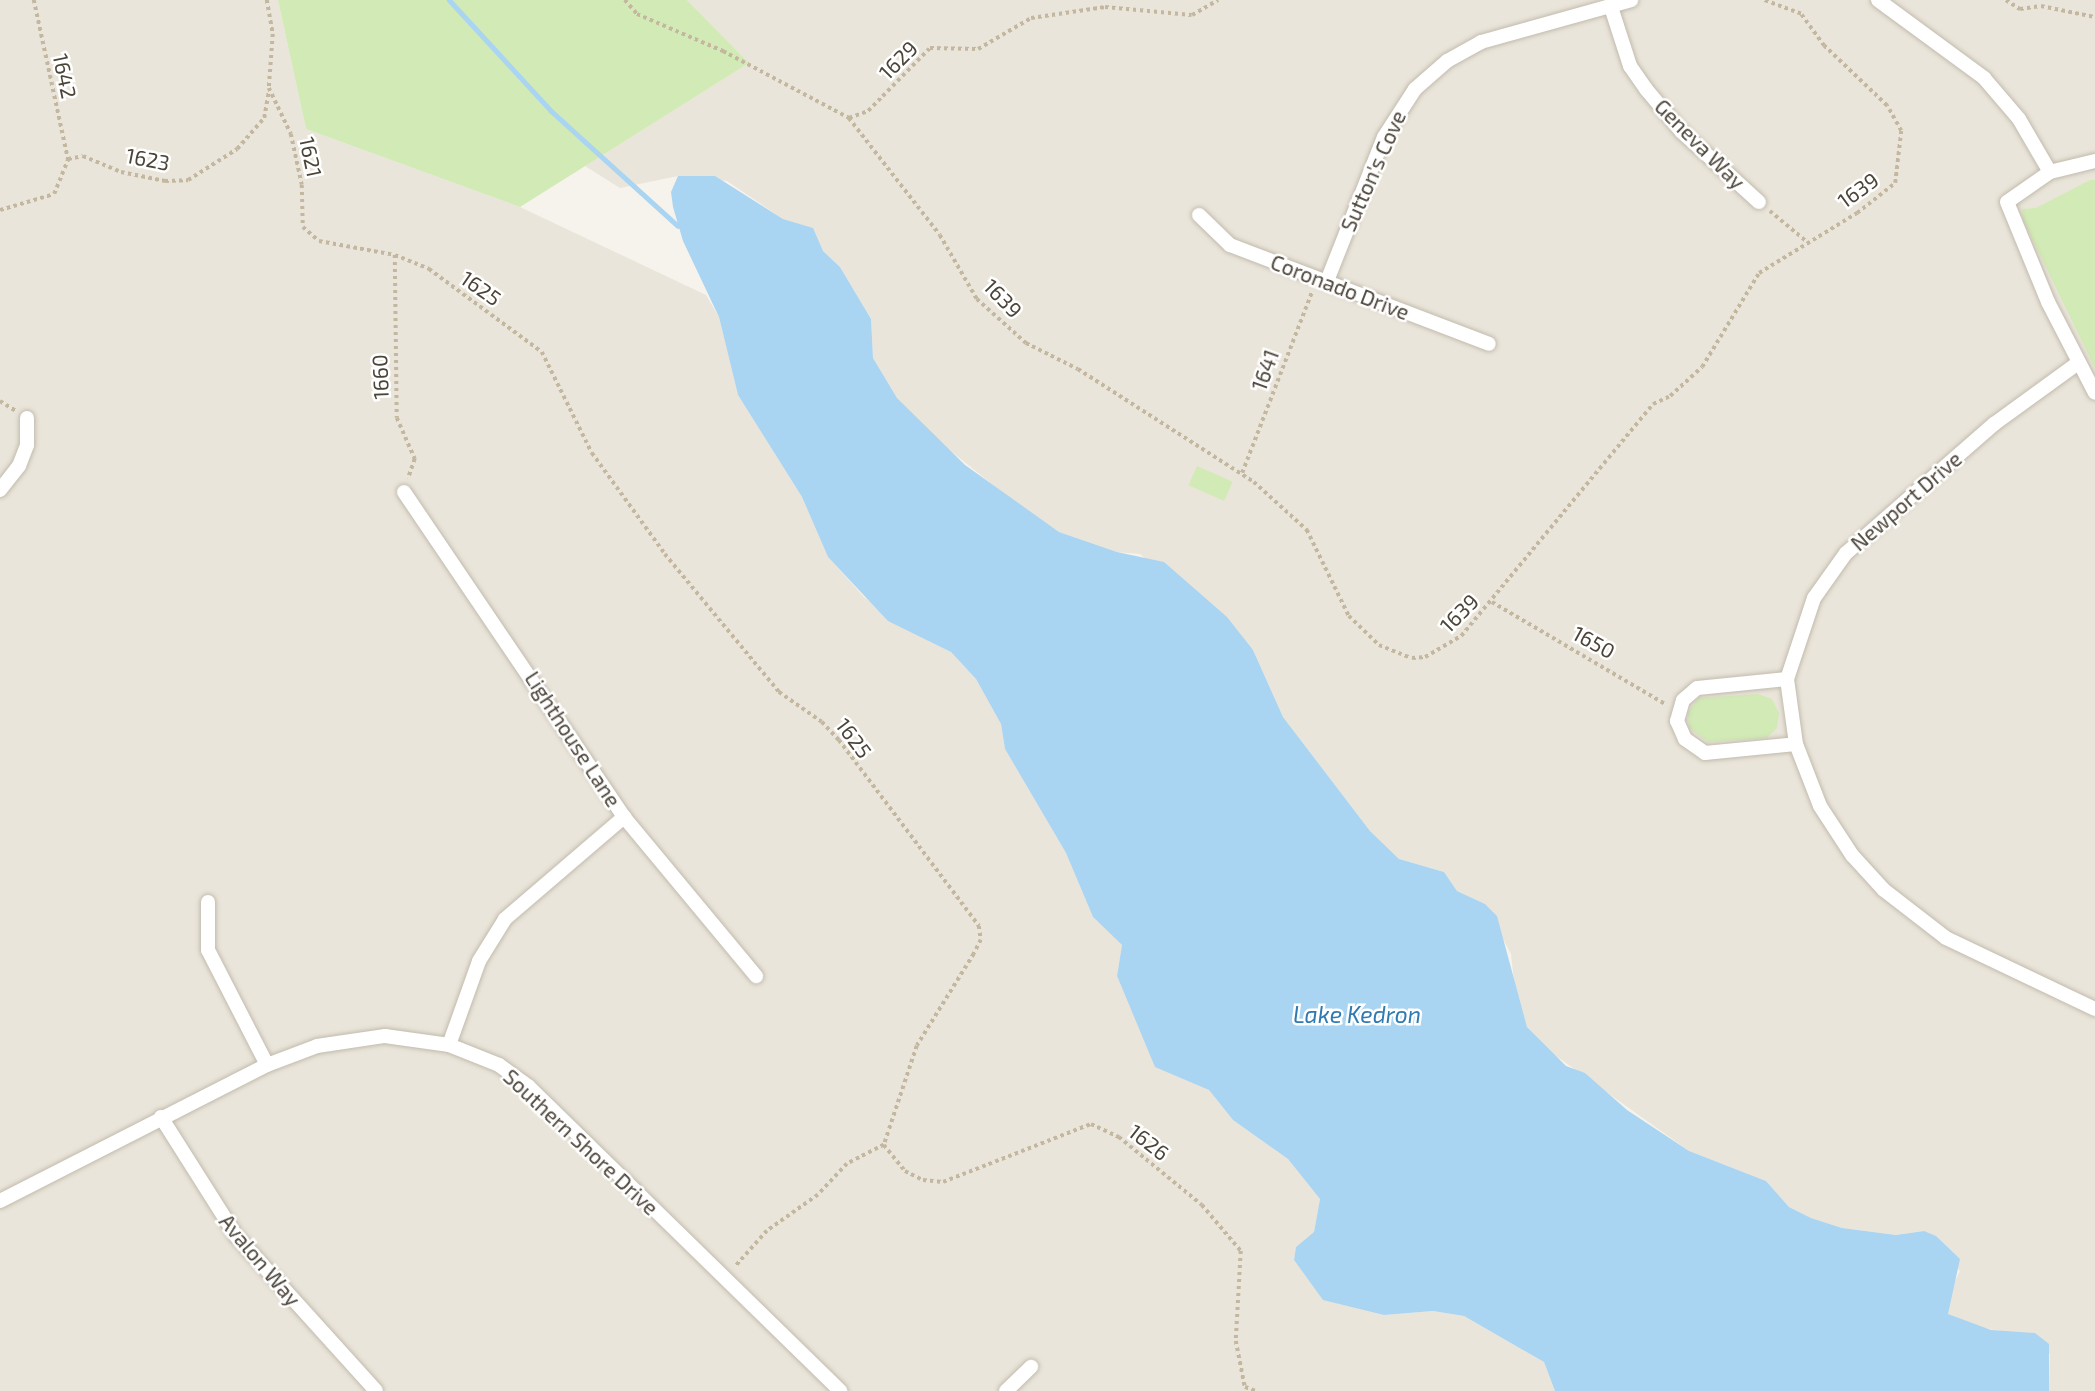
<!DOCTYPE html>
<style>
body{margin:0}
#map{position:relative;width:2095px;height:1391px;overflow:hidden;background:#f6f3ec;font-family:"Exo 2",sans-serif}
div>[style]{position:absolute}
.residential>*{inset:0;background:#eae5da}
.green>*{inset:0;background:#d2eab5;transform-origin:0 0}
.water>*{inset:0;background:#a9d4f2}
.stream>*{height:5px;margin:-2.5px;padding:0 2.5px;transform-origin:2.5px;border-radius:2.5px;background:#a9d4f2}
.path>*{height:3.5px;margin-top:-1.75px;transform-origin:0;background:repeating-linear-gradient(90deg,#c4b79f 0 3.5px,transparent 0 7px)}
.roads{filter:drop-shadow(0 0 2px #c2bbae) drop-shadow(0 0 2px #c2bbae)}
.minor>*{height:14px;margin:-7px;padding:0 7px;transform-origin:7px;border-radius:7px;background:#fff}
span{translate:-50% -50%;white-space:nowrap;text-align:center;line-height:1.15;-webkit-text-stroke:5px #fff;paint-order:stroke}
.street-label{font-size:21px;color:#4b4439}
.water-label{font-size:23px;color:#2e7ab2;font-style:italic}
</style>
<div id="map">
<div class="residential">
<i style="clip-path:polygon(0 0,278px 0,306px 129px,520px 207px,706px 295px,719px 317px,738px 395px,802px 497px,828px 557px,864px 597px,914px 633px,951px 652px,976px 679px,1001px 724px,1005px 749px,1066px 853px,1093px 917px,1122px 945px,1117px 976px,1155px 1066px,1209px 1090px,1233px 1120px,1288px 1159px,1320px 1199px,1314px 1232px,1296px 1247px,1294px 1260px,1323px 1299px,1384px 1315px,1433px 1311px,1464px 1316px,1544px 1362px,1555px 1391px,0 1391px)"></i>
<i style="clip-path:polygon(687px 0,2095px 0,2095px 1391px,2049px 1391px,2050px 1354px,2007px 1332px,1976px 1327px,1948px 1314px,1949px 1293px,1960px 1271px,1924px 1231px,1896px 1235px,1842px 1228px,1811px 1218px,1789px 1207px,1766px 1181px,1689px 1151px,1552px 1053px,1527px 1027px,1515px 991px,1511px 954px,1485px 904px,1457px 891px,1444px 872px,1399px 859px,1370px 831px,1283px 717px,1253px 650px,1140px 554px,1117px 552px,1059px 532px,1014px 502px,941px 443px,897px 398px,873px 358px,871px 319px,840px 267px,823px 251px,812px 228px,783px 219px,727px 181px,678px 176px,620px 188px,585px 166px,749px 63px)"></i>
</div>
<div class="green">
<i style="clip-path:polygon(278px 0,687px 0,749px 63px,520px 207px,306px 129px)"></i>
<i style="clip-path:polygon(2090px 180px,2095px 180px,2095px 368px,2023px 220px,2022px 209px,2036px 208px)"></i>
<i style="left:1197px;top:466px;width:39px;height:21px;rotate:24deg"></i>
<i style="clip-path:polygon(1758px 694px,1772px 699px,1779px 713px,1777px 728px,1767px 738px,1708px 742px,1689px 728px,1688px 712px,1698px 698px)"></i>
</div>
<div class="water">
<i style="clip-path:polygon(678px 176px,715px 176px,783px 219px,813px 228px,823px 251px,840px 267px,871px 319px,873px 358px,897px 398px,965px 465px,1059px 532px,1117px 552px,1164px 562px,1227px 617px,1253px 650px,1283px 717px,1370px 831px,1399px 859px,1444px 872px,1457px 891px,1485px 904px,1497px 916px,1527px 1027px,1566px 1066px,1585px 1073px,1627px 1110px,1689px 1151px,1766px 1181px,1789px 1207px,1811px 1218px,1842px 1228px,1896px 1235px,1924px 1231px,1936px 1236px,1960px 1259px,1948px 1314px,1991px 1330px,2035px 1333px,2049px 1344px,2049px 1391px,1555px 1391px,1544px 1362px,1464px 1316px,1433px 1311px,1384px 1315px,1323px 1300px,1294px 1260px,1296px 1247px,1314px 1232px,1320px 1199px,1288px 1159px,1233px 1120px,1209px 1090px,1155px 1067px,1117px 976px,1122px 945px,1093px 917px,1066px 853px,1005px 749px,1001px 724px,976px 679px,951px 652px,888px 621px,828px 557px,802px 497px,738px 395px,719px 317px,683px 241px,673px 207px,671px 192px)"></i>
</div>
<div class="stream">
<i style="left:449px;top:0;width:151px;rotate:47.4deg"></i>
<i style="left:551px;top:111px;width:171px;rotate:42.2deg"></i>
</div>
<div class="path">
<i style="left:34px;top:0;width:163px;rotate:77.9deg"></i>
<i style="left:267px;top:0;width:35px;rotate:80deg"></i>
<i style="left:273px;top:34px;width:54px;rotate:94.2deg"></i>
<i style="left:269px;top:88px;width:51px;rotate:64.4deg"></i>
<i style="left:291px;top:134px;width:52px;rotate:77.8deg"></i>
<i style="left:302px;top:185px;width:42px;rotate:88.6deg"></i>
<i style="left:303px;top:227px;width:21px;rotate:41deg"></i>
<i style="left:319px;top:241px;width:77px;rotate:10.4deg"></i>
<i style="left:395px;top:255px;width:37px;rotate:22deg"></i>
<i style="left:429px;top:269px;width:140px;rotate:36.3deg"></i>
<i style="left:542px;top:352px;width:113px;rotate:63.7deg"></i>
<i style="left:592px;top:453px;width:125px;rotate:54.1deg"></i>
<i style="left:665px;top:554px;width:179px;rotate:50.4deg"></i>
<i style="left:779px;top:692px;width:52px;rotate:34.9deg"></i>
<i style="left:822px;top:722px;width:25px;rotate:47deg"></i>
<i style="left:839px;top:740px;width:233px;rotate:53deg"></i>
<i style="left:979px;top:926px;width:14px;rotate:82deg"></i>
<i style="left:981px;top:940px;width:16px;rotate:117deg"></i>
<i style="left:974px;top:954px;width:108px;rotate:121.8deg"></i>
<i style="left:917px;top:1046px;width:104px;rotate:108.4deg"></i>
<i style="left:884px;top:1145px;width:42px;rotate:152.8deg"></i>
<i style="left:847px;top:1164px;width:42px;rotate:133.1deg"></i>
<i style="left:818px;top:1195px;width:62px;rotate:144.8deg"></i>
<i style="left:767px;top:1231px;width:48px;rotate:131.6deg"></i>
<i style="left:625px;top:0;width:18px;rotate:49deg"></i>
<i style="left:637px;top:14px;width:94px;rotate:23.3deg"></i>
<i style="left:723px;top:51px;width:143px;rotate:28deg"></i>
<i style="left:849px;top:118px;width:20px;rotate:-20deg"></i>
<i style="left:868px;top:111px;width:88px;rotate:-45.5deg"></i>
<i style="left:930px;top:48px;width:48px;rotate:1.2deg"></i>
<i style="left:978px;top:49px;width:61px;rotate:-30.3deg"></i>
<i style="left:1031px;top:18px;width:75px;rotate:-8.5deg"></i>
<i style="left:1105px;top:7px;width:87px;rotate:5.3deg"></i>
<i style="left:1192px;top:15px;width:30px;rotate:-30deg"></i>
<i style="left:2006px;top:0;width:17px;rotate:33deg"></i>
<i style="left:2020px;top:9px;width:21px;rotate:-8deg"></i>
<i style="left:2041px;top:6px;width:55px;rotate:11.5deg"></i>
<i style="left:849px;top:118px;width:148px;rotate:52.1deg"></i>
<i style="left:940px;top:235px;width:74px;rotate:60deg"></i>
<i style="left:977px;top:299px;width:66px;rotate:41.9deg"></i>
<i style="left:1026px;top:343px;width:58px;rotate:26.6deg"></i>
<i style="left:1078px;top:369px;width:209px;rotate:32.7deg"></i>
<i style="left:1254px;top:482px;width:72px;rotate:42.2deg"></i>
<i style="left:1307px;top:530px;width:96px;rotate:64deg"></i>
<i style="left:1349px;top:616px;width:42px;rotate:44deg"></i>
<i style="left:1379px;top:645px;width:35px;rotate:22deg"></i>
<i style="left:1412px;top:658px;width:13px;rotate:-4deg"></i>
<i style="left:1425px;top:657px;width:42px;rotate:-30.3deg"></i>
<i style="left:1461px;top:636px;width:301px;rotate:-50.4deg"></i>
<i style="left:1653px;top:404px;width:19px;rotate:-25deg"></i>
<i style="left:1670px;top:396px;width:43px;rotate:-42.2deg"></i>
<i style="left:1702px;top:367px;width:110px;rotate:-58.8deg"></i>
<i style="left:1759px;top:273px;width:115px;rotate:-31.5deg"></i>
<i style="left:1857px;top:213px;width:48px;rotate:-38.3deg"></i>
<i style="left:1895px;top:183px;width:52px;rotate:-83.4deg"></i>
<i style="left:1901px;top:131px;width:29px;rotate:-119deg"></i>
<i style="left:1887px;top:106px;width:87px;rotate:-136.4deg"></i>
<i style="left:1824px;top:46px;width:39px;rotate:-126deg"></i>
<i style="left:1801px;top:14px;width:40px;rotate:-159.8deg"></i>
<i style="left:0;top:210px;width:56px;rotate:-16.5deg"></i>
<i style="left:54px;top:194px;width:38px;rotate:-68deg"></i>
<i style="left:68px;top:159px;width:15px;rotate:-11deg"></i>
<i style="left:83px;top:156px;width:41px;rotate:22.8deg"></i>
<i style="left:121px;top:172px;width:45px;rotate:11.6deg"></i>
<i style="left:165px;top:181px;width:23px;rotate:-2deg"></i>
<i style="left:188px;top:180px;width:58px;rotate:-32.3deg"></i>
<i style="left:237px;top:149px;width:41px;rotate:-48.9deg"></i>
<i style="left:264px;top:118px;width:28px;rotate:-80deg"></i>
<i style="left:1770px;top:211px;width:47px;rotate:39.8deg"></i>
<i style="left:395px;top:255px;width:163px;rotate:89.3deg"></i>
<i style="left:397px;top:418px;width:45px;rotate:66.3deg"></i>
<i style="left:415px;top:459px;width:21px;rotate:109deg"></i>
<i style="left:0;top:401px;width:19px;rotate:32deg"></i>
<i style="left:1242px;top:473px;width:194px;rotate:-68.9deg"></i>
<i style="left:1492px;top:602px;width:201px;rotate:30.5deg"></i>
<i style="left:884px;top:1145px;width:33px;rotate:51deg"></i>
<i style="left:905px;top:1171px;width:20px;rotate:27deg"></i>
<i style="left:923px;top:1180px;width:20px;rotate:6deg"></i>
<i style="left:943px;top:1182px;width:159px;rotate:-21.4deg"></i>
<i style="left:1091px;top:1124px;width:31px;rotate:25deg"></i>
<i style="left:1119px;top:1137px;width:107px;rotate:39.3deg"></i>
<i style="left:1202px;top:1205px;width:60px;rotate:49.7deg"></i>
<i style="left:1241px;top:1251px;width:90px;rotate:93.2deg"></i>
<i style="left:1236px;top:1341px;width:47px;rotate:78.9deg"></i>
<i style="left:1245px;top:1387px;width:12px;rotate:20deg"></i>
</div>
<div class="roads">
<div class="minor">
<i style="left:1878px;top:0;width:132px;rotate:36.3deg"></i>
<i style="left:1984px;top:78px;width:54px;rotate:49.5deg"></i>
<i style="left:2019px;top:119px;width:61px;rotate:59.7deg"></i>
<i style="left:1611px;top:7px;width:62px;rotate:72.1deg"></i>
<i style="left:1630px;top:66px;width:28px;rotate:55deg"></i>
<i style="left:1646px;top:89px;width:56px;rotate:50.1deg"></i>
<i style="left:1682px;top:132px;width:104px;rotate:42.3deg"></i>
<i style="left:2095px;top:161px;width:46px;rotate:166.3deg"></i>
<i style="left:2050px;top:172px;width:52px;rotate:145.1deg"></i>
<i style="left:2007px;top:202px;width:108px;rotate:67.7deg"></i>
<i style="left:2048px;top:302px;width:102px;rotate:62.7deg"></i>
<i style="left:1199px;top:215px;width:43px;rotate:44.1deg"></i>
<i style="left:1230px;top:245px;width:277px;rotate:20.9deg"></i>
<i style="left:1327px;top:281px;width:155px;rotate:-68.4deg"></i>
<i style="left:1384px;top:137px;width:57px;rotate:-57.1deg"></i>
<i style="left:1415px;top:89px;width:43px;rotate:-41.2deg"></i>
<i style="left:1447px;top:61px;width:39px;rotate:-29deg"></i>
<i style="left:1481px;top:42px;width:156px;rotate:-15.6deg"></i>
<i style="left:2078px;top:363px;width:104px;rotate:144deg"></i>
<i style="left:1994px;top:424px;width:196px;rotate:138.9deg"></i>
<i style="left:1846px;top:553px;width:55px;rotate:125.4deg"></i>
<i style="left:1814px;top:598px;width:85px;rotate:108.4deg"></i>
<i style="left:1787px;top:679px;width:66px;rotate:82.1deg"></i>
<i style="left:1796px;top:744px;width:66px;rotate:68.8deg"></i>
<i style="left:1820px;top:806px;width:59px;rotate:56.9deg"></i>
<i style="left:1852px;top:855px;width:47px;rotate:47.6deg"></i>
<i style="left:1884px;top:890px;width:78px;rotate:37.7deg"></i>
<i style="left:1946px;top:938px;width:165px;rotate:25.5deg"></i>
<i style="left:0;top:490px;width:31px;rotate:-52deg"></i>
<i style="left:19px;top:466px;width:22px;rotate:-69deg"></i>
<i style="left:27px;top:445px;width:27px;rotate:-90deg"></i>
<i style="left:404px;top:492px;width:392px;rotate:55.9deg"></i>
<i style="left:624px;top:817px;width:207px;rotate:50.3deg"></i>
<i style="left:1787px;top:679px;width:90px;rotate:174.3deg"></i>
<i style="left:1697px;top:688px;width:18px;rotate:139deg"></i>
<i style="left:1683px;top:700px;width:22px;rotate:106deg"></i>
<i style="left:1677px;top:721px;width:20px;rotate:66deg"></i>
<i style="left:1685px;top:739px;width:24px;rotate:35deg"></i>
<i style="left:1705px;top:753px;width:91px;rotate:-5.6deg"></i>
<i style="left:208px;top:902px;width:48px;rotate:90deg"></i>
<i style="left:208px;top:950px;width:129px;rotate:62.8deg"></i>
<i style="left:449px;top:1045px;width:89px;rotate:-70.3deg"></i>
<i style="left:479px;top:961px;width:49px;rotate:-58.2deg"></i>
<i style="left:505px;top:919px;width:157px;rotate:-40.6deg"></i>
<i style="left:161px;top:1117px;width:142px;rotate:57.7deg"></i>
<i style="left:237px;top:1237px;width:207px;rotate:47.9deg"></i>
<i style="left:0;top:1201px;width:300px;rotate:-27deg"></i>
<i style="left:267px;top:1065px;width:53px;rotate:-20.8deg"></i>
<i style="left:317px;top:1046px;width:69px;rotate:-8.4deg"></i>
<i style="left:385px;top:1036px;width:65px;rotate:8deg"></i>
<i style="left:449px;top:1045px;width:54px;rotate:21.8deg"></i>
<i style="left:499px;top:1065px;width:37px;rotate:36deg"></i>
<i style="left:529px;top:1087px;width:435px;rotate:44.3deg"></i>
<i style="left:1006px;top:1391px;width:35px;rotate:-44deg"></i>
</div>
</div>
<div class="street-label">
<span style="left:898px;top:60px;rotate:-45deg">1629</span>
<span style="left:65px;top:76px;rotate:78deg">1642</span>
<span style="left:1700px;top:144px;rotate:45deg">Geneva Way</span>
<span style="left:311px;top:157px;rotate:78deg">1621</span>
<span style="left:148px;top:159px;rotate:11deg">1623</span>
<span style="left:1373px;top:171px;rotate:-66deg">Sutton's Cove</span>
<span style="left:1858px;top:190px;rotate:-36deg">1639</span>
<span style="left:1340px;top:287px;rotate:21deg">Coronado Drive</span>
<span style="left:481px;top:288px;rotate:35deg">1625</span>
<span style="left:1003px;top:298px;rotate:46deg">1639</span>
<span style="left:1265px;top:370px;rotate:-70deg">1641</span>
<span style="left:380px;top:377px;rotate:-92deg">1660</span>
<span style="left:1906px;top:501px;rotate:-41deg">Newport Drive</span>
<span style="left:1459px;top:613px;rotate:-45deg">1639</span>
<span style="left:1594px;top:642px;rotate:29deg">1650</span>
<span style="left:854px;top:738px;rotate:53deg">1625</span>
<span style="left:573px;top:739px;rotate:57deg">Lighthouse Lane</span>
<span style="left:581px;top:1142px;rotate:43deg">Southern Shore Drive</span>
<span style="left:1149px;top:1142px;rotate:38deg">1626</span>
<span style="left:260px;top:1260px;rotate:50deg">Avalon Way</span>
</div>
<div class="water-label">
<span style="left:1357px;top:1014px">Lake Kedron</span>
</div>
</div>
